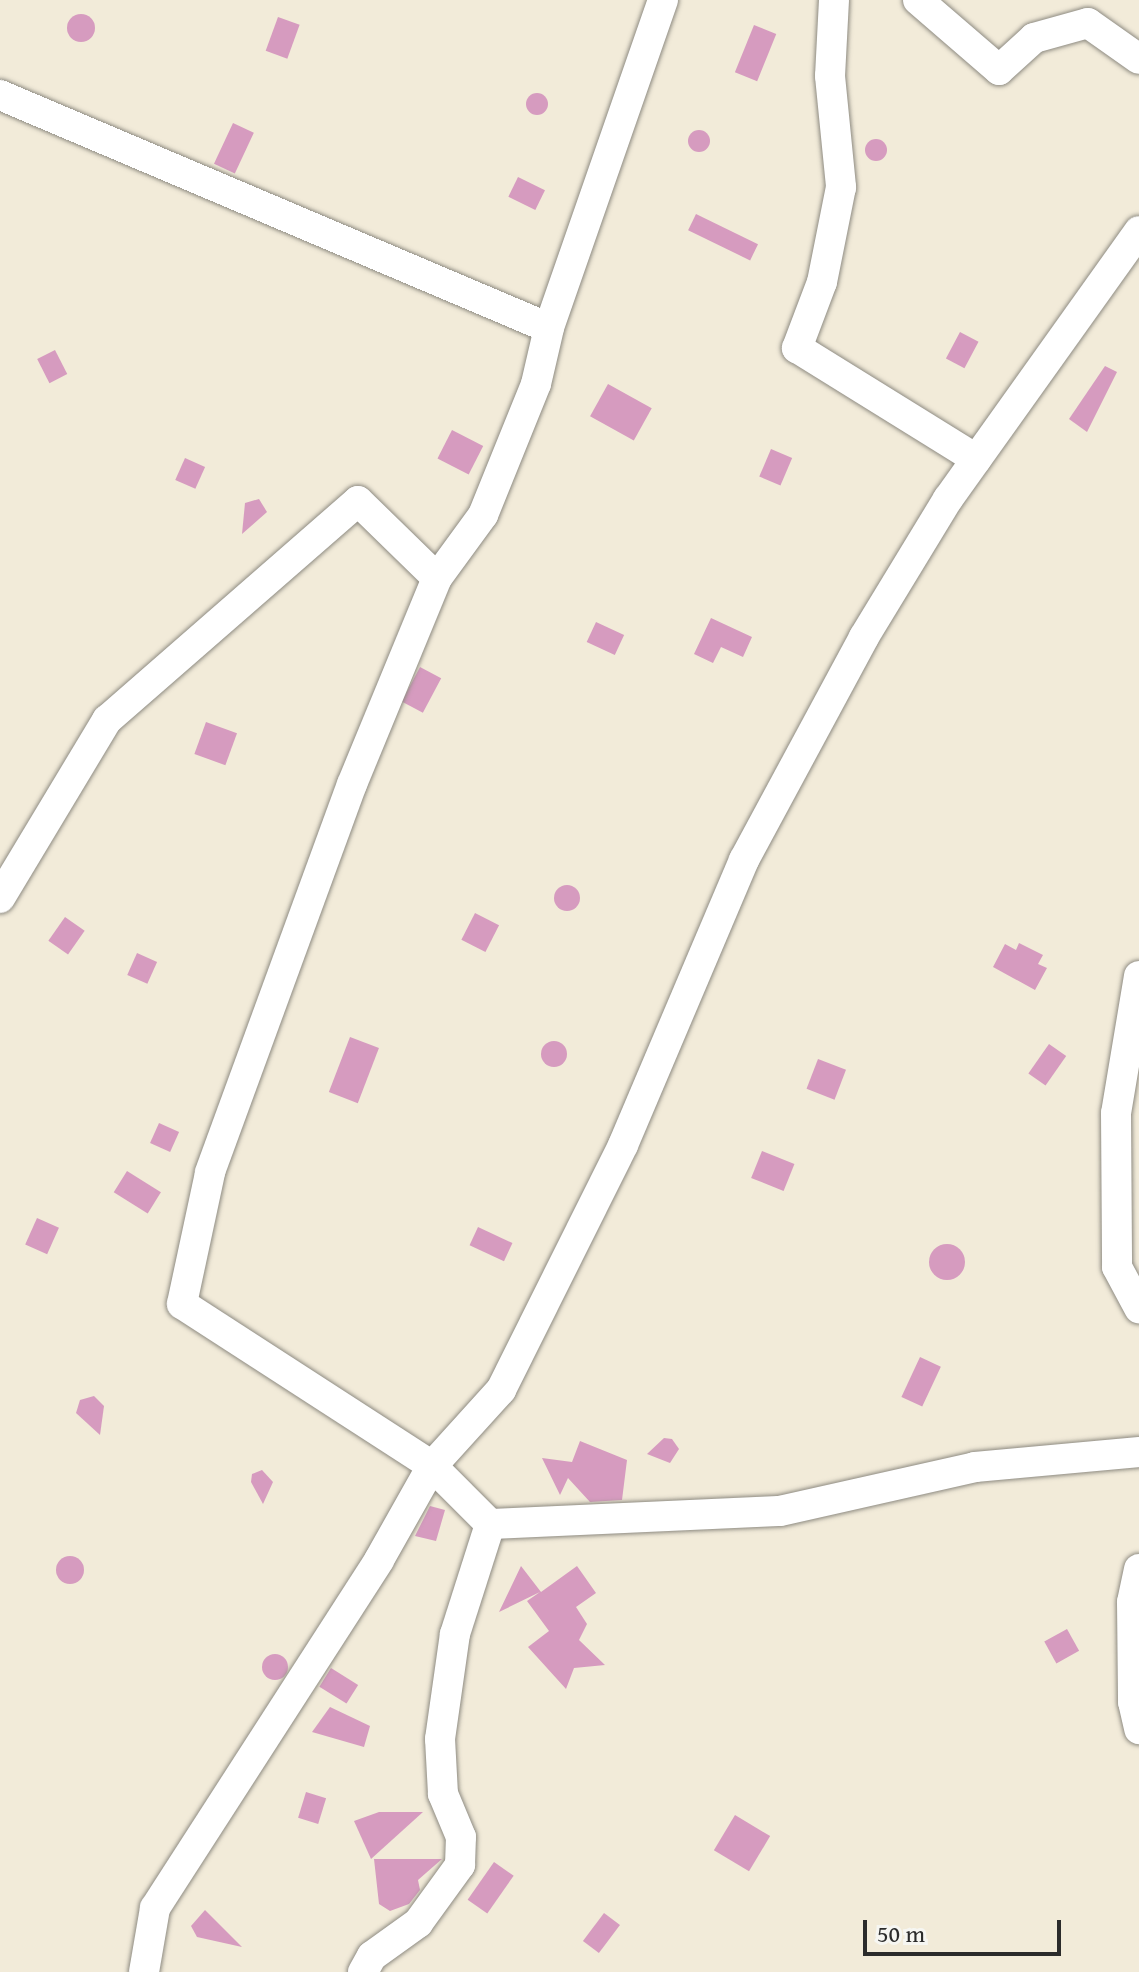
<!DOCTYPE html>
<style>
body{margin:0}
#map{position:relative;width:1139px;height:1972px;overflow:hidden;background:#f2ebd9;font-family:"Gentium Book Plus",serif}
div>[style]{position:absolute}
.building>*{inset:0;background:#d69bbf;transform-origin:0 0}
.round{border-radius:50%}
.roads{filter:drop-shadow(0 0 2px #8e8b82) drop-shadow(0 0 2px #8e8b82)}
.street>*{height:30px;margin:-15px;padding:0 15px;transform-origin:15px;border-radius:15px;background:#fff}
span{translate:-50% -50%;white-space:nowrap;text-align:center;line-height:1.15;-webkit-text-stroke:6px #f6f6f2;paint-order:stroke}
.scale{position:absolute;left:863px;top:1920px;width:198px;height:36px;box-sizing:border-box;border:4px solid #2b2b2b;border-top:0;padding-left:10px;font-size:24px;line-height:28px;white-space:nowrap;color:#2b2b2b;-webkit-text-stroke:6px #f6f6f2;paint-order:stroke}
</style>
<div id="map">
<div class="building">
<i class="round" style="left:67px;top:14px;width:28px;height:28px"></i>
<i style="left:278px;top:17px;width:23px;height:36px;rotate:20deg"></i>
<i style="left:754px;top:25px;width:24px;height:51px;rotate:22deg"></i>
<i class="round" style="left:526px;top:93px;width:22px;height:22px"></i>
<i style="left:233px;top:123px;width:23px;height:45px;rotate:25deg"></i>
<i class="round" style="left:688px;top:130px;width:22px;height:22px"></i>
<i class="round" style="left:865px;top:139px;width:22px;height:22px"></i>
<i style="left:518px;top:177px;width:30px;height:22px;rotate:26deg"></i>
<i style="left:696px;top:214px;width:69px;height:18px;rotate:26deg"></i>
<i style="left:960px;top:332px;width:21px;height:30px;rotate:28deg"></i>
<i style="left:55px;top:350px;width:27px;height:20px;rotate:63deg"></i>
<i style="clip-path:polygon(1105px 366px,1117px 372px,1087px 432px,1069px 419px)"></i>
<i style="left:608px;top:384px;width:50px;height:37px;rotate:29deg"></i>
<i style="left:452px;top:430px;width:35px;height:32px;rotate:27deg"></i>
<i style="left:771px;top:449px;width:23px;height:30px;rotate:23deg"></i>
<i style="left:185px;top:458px;width:22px;height:24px;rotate:24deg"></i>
<i style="clip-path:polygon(259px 499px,267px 512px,242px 534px,245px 503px)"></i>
<i style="clip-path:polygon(711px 618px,752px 637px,743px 657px,721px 647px,713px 663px,694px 654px)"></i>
<i style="left:596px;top:622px;width:31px;height:22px;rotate:25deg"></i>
<i style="left:420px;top:667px;width:24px;height:39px;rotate:28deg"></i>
<i style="left:206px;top:722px;width:33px;height:34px;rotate:20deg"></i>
<i class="round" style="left:554px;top:885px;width:26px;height:26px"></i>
<i style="left:475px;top:913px;width:27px;height:30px;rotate:27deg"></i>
<i style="left:65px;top:917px;width:24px;height:29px;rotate:35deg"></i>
<i style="clip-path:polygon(1019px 943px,1043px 955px,1038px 964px,1047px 968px,1035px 990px,993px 967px,1005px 944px,1016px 950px)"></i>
<i style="left:137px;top:953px;width:22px;height:24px;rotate:24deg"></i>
<i style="left:350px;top:1037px;width:31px;height:59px;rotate:21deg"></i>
<i class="round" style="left:541px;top:1041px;width:26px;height:26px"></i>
<i style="left:1049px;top:1044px;width:21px;height:36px;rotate:35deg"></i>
<i style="left:818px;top:1059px;width:30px;height:32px;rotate:21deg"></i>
<i style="left:159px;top:1123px;width:22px;height:22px;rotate:24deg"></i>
<i style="left:762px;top:1151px;width:35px;height:29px;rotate:22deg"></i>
<i style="left:127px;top:1171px;width:40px;height:25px;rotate:32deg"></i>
<i style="left:37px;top:1218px;width:24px;height:29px;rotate:24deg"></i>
<i style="left:478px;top:1227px;width:38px;height:20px;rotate:25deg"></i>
<i class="round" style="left:929px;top:1244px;width:36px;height:36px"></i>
<i style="left:920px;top:1357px;width:23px;height:44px;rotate:25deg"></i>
<i style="clip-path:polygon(94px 1396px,104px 1406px,100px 1435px,76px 1413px,80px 1400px)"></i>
<i style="clip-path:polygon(664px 1438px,672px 1439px,679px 1449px,670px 1463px,647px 1454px)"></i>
<i style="clip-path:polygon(580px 1441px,627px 1460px,622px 1500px,590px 1502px,568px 1478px,560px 1495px,542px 1458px,572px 1462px)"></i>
<i style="clip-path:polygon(262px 1470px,273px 1482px,263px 1504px,251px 1482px,252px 1474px)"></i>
<i style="clip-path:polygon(430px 1506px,445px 1510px,436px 1541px,415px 1536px)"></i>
<i class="round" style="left:56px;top:1556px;width:28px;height:28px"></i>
<i style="clip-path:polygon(521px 1566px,541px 1592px,577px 1566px,596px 1593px,576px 1607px,587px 1624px,579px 1640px,605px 1665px,574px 1668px,566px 1689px,528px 1647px,549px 1631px,527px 1601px,540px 1592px,499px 1612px)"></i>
<i style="left:1067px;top:1629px;width:25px;height:26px;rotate:61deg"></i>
<i class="round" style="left:262px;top:1654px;width:26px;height:26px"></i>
<i style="left:331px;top:1668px;width:32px;height:22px;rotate:32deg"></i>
<i style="clip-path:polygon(330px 1707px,370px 1726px,364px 1747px,312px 1732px)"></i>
<i style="left:306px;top:1792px;width:21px;height:27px;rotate:17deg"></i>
<i style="clip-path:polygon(379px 1812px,423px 1812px,371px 1859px,354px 1821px)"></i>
<i style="left:735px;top:1815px;width:41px;height:41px;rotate:31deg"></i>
<i style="clip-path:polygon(374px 1859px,442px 1859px,418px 1880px,420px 1890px,409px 1904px,390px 1911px,379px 1904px)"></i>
<i style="left:494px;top:1862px;width:24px;height:46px;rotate:35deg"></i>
<i style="clip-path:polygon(205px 1910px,242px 1947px,197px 1937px,191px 1926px)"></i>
<i style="left:604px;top:1913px;width:20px;height:35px;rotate:37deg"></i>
</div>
<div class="roads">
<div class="street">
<i style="left:663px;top:0;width:347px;rotate:109.2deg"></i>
<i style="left:549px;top:328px;width:57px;rotate:103.1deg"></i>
<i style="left:536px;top:384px;width:141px;rotate:112deg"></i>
<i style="left:483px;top:515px;width:78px;rotate:126.1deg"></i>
<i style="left:437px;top:578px;width:223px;rotate:112.4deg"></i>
<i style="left:352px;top:784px;width:414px;rotate:110.1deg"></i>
<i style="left:210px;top:1173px;width:134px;rotate:102.1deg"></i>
<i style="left:182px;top:1304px;width:298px;rotate:32.9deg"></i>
<i style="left:432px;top:1466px;width:82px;rotate:45deg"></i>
<i style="left:490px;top:1524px;width:290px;rotate:-2.6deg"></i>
<i style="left:780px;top:1511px;width:200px;rotate:-12.7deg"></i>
<i style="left:975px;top:1467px;width:165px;rotate:-5.2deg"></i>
<i style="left:834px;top:0;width:76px;rotate:93deg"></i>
<i style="left:830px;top:76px;width:112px;rotate:84.3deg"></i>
<i style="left:841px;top:187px;width:97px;rotate:101.3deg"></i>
<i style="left:822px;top:282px;width:71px;rotate:110.7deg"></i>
<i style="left:797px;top:348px;width:211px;rotate:31.8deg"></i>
<i style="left:918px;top:0;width:107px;rotate:40.8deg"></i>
<i style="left:999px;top:70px;width:47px;rotate:-42.4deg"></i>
<i style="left:1034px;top:38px;width:56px;rotate:-15.5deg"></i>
<i style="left:1088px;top:23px;width:62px;rotate:35.2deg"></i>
<i style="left:0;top:95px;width:596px;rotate:23deg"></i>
<i style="left:0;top:898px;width:208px;rotate:-59deg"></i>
<i style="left:107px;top:720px;width:333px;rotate:-41.1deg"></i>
<i style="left:358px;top:501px;width:110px;rotate:44.3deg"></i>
<i style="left:1139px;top:976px;width:139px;rotate:99.5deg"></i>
<i style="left:1116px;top:1113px;width:154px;rotate:89.6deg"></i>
<i style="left:1117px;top:1267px;width:47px;rotate:61.8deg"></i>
<i style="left:1139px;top:1569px;width:34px;rotate:102deg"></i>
<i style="left:1132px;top:1602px;width:100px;rotate:89.4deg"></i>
<i style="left:1133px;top:1702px;width:28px;rotate:77deg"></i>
<i style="left:144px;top:1972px;width:65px;rotate:-80.2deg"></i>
<i style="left:155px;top:1908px;width:414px;rotate:-57.2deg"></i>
<i style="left:379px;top:1560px;width:108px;rotate:-60.6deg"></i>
<i style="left:432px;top:1466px;width:103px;rotate:-47.8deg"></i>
<i style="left:501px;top:1390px;width:274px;rotate:-63.5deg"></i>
<i style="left:623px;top:1145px;width:310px;rotate:-67deg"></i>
<i style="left:744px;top:860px;width:253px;rotate:-61.7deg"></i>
<i style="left:864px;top:637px;width:162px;rotate:-58.7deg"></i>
<i style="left:948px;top:499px;width:329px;rotate:-54.5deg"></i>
<i style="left:363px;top:1972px;width:18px;rotate:-61deg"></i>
<i style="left:372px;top:1956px;width:57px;rotate:-35.7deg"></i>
<i style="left:418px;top:1923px;width:72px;rotate:-54.1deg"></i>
<i style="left:460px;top:1865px;width:28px;rotate:-88deg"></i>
<i style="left:461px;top:1837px;width:47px;rotate:-112.7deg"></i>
<i style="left:443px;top:1794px;width:55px;rotate:-93.1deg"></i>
<i style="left:440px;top:1739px;width:106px;rotate:-81.9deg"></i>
<i style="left:455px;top:1634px;width:115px;rotate:-72.3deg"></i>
</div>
</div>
<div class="scale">50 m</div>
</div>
